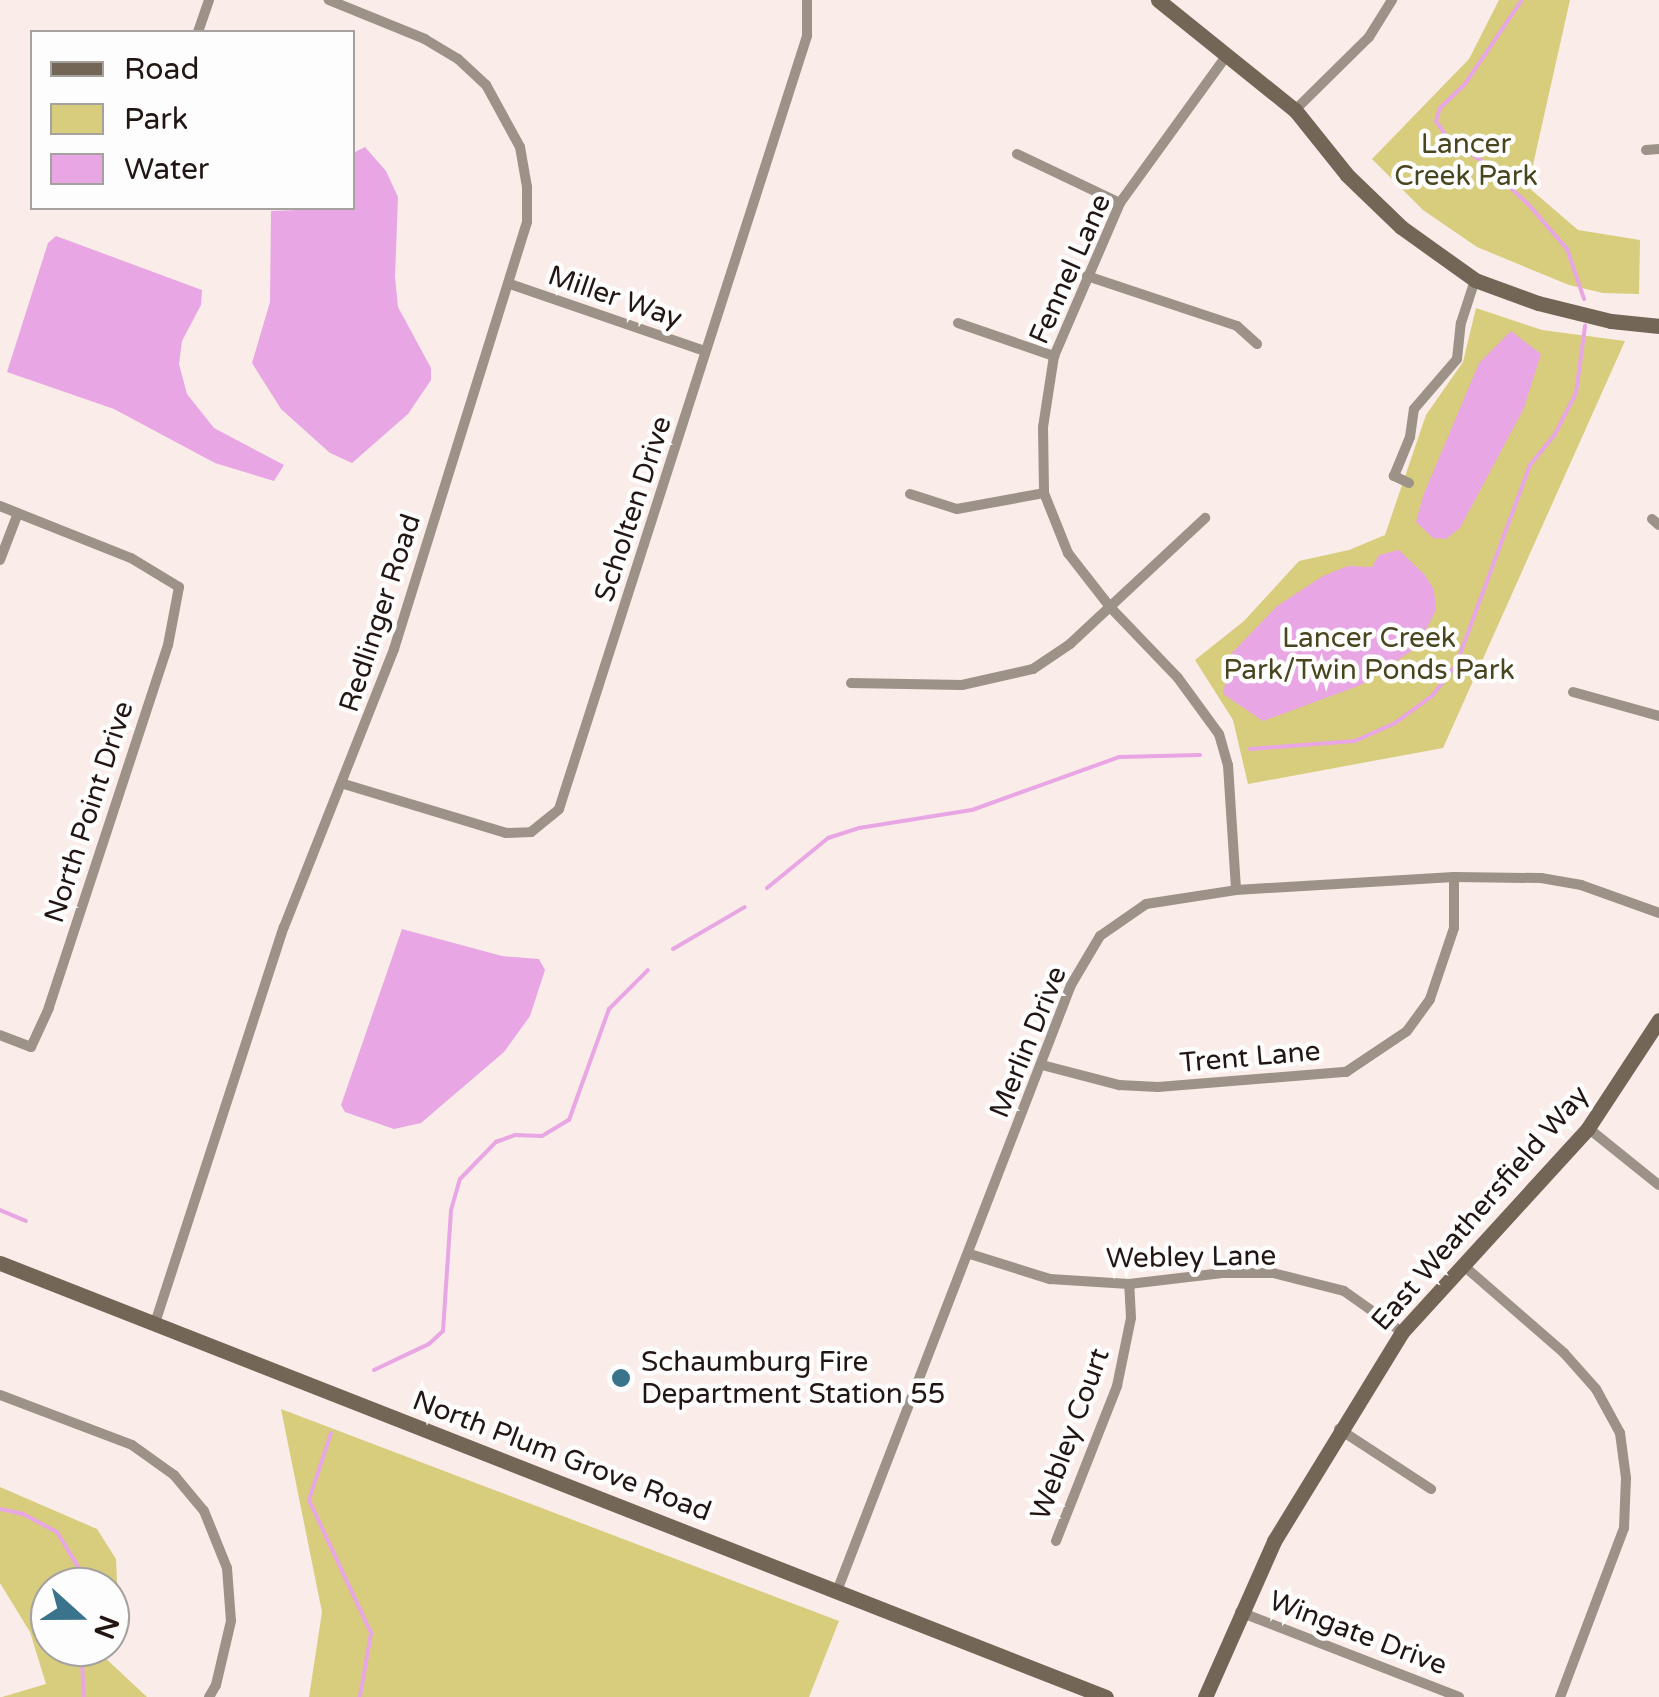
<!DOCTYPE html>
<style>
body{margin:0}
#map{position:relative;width:1659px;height:1697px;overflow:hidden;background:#faece8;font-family:"Varela Round",sans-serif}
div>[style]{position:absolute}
.green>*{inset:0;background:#d7cd7c}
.water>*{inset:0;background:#e8a6e4}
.stream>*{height:4px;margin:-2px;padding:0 2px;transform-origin:2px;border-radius:2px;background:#e8a6e4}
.street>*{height:10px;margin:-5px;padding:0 5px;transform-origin:5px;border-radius:5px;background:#9c9288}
.secondary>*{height:15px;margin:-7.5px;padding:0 7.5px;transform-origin:7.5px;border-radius:7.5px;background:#746657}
.dots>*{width:28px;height:28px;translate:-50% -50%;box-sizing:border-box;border:5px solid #fdfdfd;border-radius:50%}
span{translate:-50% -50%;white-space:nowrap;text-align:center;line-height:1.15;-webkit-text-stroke:9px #fdfdfd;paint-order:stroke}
.park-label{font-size:28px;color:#49451e}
.street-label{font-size:28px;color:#221613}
.poi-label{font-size:28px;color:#221613}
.left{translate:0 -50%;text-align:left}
.legend{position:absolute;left:30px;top:30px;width:325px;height:180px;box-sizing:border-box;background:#fdfdfd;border:2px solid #a5a19f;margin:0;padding:12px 18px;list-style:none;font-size:30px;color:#221613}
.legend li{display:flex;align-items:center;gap:20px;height:50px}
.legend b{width:50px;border:2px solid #a5a19f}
.north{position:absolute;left:30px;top:1567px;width:100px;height:100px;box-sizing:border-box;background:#fdfdfd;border:2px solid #a5a19f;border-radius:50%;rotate:111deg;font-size:28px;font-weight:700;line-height:40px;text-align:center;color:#221613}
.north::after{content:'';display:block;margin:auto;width:35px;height:45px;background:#39748c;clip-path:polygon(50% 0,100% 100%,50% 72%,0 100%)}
</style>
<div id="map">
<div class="green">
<i style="clip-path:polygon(1499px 0,1570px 0,1528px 187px,1578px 230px,1640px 240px,1639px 294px,1603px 293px,1569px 285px,1477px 247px,1423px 210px,1372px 159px,1469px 59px)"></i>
<i style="clip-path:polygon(1476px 308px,1542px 330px,1625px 341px,1443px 748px,1248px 784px,1233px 720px,1195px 660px,1244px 621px,1299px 561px,1349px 550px,1385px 535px,1426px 415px,1463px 362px)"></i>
<i style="clip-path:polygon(281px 1409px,839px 1621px,809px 1697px,309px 1697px,322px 1612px)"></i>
<i style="clip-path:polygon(0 1487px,97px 1529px,116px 1559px,119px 1626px,110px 1641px,110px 1587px,50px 1587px,50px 1647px,106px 1647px,102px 1655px,147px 1697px,2px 1697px,46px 1684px,30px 1632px,0 1583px)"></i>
</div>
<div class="water">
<i style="clip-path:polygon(365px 147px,386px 171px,398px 197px,395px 277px,398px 307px,431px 368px,431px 380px,408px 414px,352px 463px,330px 453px,281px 409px,252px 363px,270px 302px,271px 211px,352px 208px,353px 153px)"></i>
<i style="clip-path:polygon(56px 236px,202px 290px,201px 305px,182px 341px,179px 364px,187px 394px,214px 428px,284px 465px,274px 481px,215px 463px,114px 409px,7px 372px,48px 243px)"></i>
<i style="clip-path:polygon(1511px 331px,1541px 354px,1524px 408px,1460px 528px,1446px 539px,1433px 538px,1416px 522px,1423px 496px,1479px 363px)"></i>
<i style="clip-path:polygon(1399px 550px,1425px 575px,1434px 590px,1436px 610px,1417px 647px,1361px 685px,1263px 721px,1223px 694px,1231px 654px,1277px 606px,1323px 576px,1348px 566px,1372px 567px,1379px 555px)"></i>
<i style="clip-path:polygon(402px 929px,502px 956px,539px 959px,545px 970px,530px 1016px,504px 1052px,421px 1123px,394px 1129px,345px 1112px,341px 1105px)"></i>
</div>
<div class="stream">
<i style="left:1522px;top:0;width:102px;rotate:124.2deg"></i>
<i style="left:1465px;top:84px;width:35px;rotate:136deg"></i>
<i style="left:1440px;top:108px;width:14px;rotate:107deg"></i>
<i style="left:1436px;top:121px;width:22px;rotate:56deg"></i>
<i style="left:1448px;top:139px;width:40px;rotate:32.9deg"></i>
<i style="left:1482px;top:161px;width:64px;rotate:43.1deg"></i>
<i style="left:1529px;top:205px;width:58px;rotate:49.2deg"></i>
<i style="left:1567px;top:249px;width:53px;rotate:71.2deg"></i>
<i style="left:1250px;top:749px;width:105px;rotate:-4.4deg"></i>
<i style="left:1355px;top:741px;width:44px;rotate:-24.2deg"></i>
<i style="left:1395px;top:723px;width:46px;rotate:-36.1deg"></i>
<i style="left:1432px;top:696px;width:39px;rotate:-52deg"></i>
<i style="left:1456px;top:665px;width:213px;rotate:-69.7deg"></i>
<i style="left:1530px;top:465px;width:40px;rotate:-51deg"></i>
<i style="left:1555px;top:434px;width:46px;rotate:-62.9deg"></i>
<i style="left:1576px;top:393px;width:68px;rotate:-82.3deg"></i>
<i style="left:767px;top:888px;width:79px;rotate:-39.3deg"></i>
<i style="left:828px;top:838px;width:33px;rotate:-18deg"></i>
<i style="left:859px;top:828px;width:114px;rotate:-9.1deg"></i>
<i style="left:972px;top:810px;width:156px;rotate:-19.8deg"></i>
<i style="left:1119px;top:757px;width:81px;rotate:-1.4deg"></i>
<i style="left:673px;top:949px;width:83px;rotate:-30.3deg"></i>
<i style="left:0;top:1210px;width:28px;rotate:23deg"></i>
<i style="left:374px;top:1370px;width:61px;rotate:-25.3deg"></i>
<i style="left:429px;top:1344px;width:19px;rotate:-43deg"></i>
<i style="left:443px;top:1331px;width:121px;rotate:-86.2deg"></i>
<i style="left:451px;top:1210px;width:32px;rotate:-74deg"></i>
<i style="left:460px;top:1179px;width:52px;rotate:-45.8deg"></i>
<i style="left:496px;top:1142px;width:20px;rotate:-20deg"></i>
<i style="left:515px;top:1135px;width:27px;rotate:2deg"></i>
<i style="left:542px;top:1136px;width:31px;rotate:-31deg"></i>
<i style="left:569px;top:1120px;width:118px;rotate:-70.2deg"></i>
<i style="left:609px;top:1009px;width:55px;rotate:-45deg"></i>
<i style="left:331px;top:1433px;width:71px;rotate:108.2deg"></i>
<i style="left:309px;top:1500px;width:147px;rotate:65deg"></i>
<i style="left:371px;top:1633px;width:65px;rotate:99.8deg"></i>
<i style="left:0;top:1509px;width:24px;rotate:12deg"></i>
<i style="left:23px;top:1514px;width:38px;rotate:28deg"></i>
<i style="left:57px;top:1532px;width:44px;rotate:58.8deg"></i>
<i style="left:80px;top:1570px;width:17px;rotate:87deg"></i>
<i style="left:81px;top:1647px;width:50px;rotate:86.6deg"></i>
</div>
<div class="street">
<i style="left:198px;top:32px;width:34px;rotate:-71deg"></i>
<i style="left:1227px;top:55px;width:183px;rotate:125.9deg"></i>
<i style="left:1120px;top:203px;width:167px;rotate:113.3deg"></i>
<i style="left:1054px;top:356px;width:72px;rotate:98.8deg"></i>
<i style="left:1043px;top:427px;width:66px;rotate:89.1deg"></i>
<i style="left:1044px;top:493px;width:65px;rotate:68.2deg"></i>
<i style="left:1068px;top:553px;width:68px;rotate:52.1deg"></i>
<i style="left:1110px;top:607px;width:98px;rotate:46.2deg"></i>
<i style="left:1178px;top:678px;width:69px;rotate:53.8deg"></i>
<i style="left:1219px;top:734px;width:32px;rotate:74deg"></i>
<i style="left:1228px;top:765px;width:125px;rotate:86.3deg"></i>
<i style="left:1295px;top:110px;width:104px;rotate:-44.6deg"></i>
<i style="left:1369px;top:37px;width:44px;rotate:-58.1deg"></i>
<i style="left:1646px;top:150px;width:13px;rotate:-4deg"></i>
<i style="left:1017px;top:154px;width:114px;rotate:25.4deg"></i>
<i style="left:1087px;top:276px;width:158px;rotate:18.4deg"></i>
<i style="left:1237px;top:326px;width:27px;rotate:42deg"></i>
<i style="left:510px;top:284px;width:206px;rotate:19deg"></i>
<i style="left:958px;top:323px;width:102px;rotate:19deg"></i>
<i style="left:1409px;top:483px;width:17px;rotate:-155deg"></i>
<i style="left:1394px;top:476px;width:42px;rotate:-67.7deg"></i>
<i style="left:1410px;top:437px;width:28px;rotate:-82deg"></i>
<i style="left:1414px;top:409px;width:66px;rotate:-49.3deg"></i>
<i style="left:1457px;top:359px;width:36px;rotate:-84deg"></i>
<i style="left:1461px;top:323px;width:45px;rotate:-72deg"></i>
<i style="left:910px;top:494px;width:49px;rotate:17.7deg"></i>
<i style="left:957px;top:509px;width:88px;rotate:-10.4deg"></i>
<i style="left:0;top:506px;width:141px;rotate:21.7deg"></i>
<i style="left:131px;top:558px;width:56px;rotate:31.1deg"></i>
<i style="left:179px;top:587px;width:59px;rotate:100.7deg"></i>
<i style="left:168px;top:645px;width:382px;rotate:108.2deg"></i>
<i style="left:49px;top:1008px;width:43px;rotate:114.8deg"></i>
<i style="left:31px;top:1047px;width:33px;rotate:-159deg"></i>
<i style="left:1652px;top:519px;width:9px;rotate:41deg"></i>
<i style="left:0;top:560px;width:50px;rotate:-69deg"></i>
<i style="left:851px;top:683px;width:111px;rotate:1deg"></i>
<i style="left:962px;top:685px;width:73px;rotate:-12.7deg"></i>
<i style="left:1033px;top:669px;width:45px;rotate:-34deg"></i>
<i style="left:1070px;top:644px;width:185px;rotate:-43deg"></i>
<i style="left:1573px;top:692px;width:89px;rotate:15.6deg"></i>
<i style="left:344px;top:784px;width:169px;rotate:16.8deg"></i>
<i style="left:506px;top:833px;width:25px;rotate:-2deg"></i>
<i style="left:531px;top:832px;width:36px;rotate:-39deg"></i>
<i style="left:559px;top:809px;width:812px;rotate:-72.21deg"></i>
<i style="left:807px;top:36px;width:36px;rotate:-90deg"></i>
<i style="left:1042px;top:1065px;width:80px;rotate:14.6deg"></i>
<i style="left:1119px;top:1085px;width:39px;rotate:3deg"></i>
<i style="left:1158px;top:1087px;width:189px;rotate:-4.6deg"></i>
<i style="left:1346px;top:1072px;width:73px;rotate:-33.9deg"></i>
<i style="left:1407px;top:1031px;width:39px;rotate:-54deg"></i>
<i style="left:1430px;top:999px;width:75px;rotate:-71.3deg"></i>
<i style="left:1454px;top:928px;width:51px;rotate:-90deg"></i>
<i style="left:1588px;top:1128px;width:91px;rotate:38.8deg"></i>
<i style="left:970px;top:1254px;width:84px;rotate:17.4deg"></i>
<i style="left:1050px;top:1279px;width:79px;rotate:3.6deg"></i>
<i style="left:1129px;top:1284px;width:94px;rotate:-6.7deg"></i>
<i style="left:1222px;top:1273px;width:51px"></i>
<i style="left:1273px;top:1273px;width:73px;rotate:14.2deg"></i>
<i style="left:1344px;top:1291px;width:71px;rotate:35.3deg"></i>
<i style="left:1464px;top:1266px;width:133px;rotate:41deg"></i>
<i style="left:1564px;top:1353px;width:48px;rotate:48.4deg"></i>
<i style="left:1596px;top:1389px;width:50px;rotate:61.4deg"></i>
<i style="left:1620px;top:1433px;width:45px;rotate:82.4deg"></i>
<i style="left:1626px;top:1478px;width:50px;rotate:92.3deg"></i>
<i style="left:1624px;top:1528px;width:181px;rotate:110.7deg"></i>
<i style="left:155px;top:1323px;width:416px;rotate:-72deg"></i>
<i style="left:284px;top:927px;width:299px;rotate:-68.4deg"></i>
<i style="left:394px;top:649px;width:447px;rotate:-72.7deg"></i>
<i style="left:527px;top:222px;width:35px;rotate:-90deg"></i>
<i style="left:527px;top:187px;width:41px;rotate:-99.9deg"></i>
<i style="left:520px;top:147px;width:71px;rotate:-118.7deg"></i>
<i style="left:486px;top:85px;width:38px;rotate:-137deg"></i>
<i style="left:458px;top:59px;width:39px;rotate:-149deg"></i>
<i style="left:425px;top:39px;width:104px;rotate:-157.9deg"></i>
<i style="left:0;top:1395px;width:141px;rotate:20.7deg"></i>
<i style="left:132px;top:1445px;width:52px;rotate:35.5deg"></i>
<i style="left:174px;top:1475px;width:47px;rotate:50.2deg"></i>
<i style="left:204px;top:1511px;width:61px;rotate:68deg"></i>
<i style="left:227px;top:1568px;width:53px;rotate:85.7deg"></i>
<i style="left:231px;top:1621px;width:66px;rotate:103.2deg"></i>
<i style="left:216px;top:1685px;width:14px;rotate:120deg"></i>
<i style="left:1339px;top:1429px;width:110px;rotate:33.1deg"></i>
<i style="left:1056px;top:1541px;width:167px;rotate:-68.5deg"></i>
<i style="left:1117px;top:1386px;width:69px;rotate:-78.4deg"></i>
<i style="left:1131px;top:1318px;width:34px;rotate:-93deg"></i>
<i style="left:837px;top:1591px;width:650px;rotate:-68.89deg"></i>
<i style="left:1071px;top:985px;width:57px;rotate:-59.4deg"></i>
<i style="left:1100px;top:936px;width:56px;rotate:-34.8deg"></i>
<i style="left:1146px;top:904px;width:91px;rotate:-8.8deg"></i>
<i style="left:1236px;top:890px;width:218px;rotate:-3.4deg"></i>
<i style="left:1454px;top:877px;width:87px;rotate:0.7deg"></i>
<i style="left:1541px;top:878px;width:41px;rotate:9.9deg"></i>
<i style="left:1581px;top:885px;width:83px;rotate:19.7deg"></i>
<i style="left:1240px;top:1612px;width:235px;rotate:21.2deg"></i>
</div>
<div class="secondary">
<i style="left:1158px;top:0;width:176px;rotate:38.8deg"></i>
<i style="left:1295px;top:110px;width:83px;rotate:51.3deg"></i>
<i style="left:1347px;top:175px;width:75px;rotate:43.9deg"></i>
<i style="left:1401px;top:227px;width:91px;rotate:35.6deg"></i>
<i style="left:1475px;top:280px;width:67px;rotate:20.1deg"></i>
<i style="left:1538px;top:303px;width:75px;rotate:13.9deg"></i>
<i style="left:1611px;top:321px;width:48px;rotate:5.9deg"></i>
<i style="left:0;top:1263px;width:1188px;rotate:21.43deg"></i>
<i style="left:1205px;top:1697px;width:171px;rotate:-66.1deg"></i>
<i style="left:1274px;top:1541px;width:245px;rotate:-58.5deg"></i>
<i style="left:1402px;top:1332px;width:276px;rotate:-47.6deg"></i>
<i style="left:1588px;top:1128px;width:129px;rotate:-56.7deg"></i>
</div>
<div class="dots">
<i style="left:621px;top:1378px;background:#39748c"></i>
</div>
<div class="park-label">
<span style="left:1466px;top:160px">Lancer<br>Creek Park</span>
<span style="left:1369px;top:654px">Lancer Creek<br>Park/Twin Ponds Park</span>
</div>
<div class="street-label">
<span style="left:1070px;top:269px;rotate:-66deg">Fennel Lane</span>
<span style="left:615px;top:297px;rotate:19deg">Miller Way</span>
<span style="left:633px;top:509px;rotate:-72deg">Scholten Drive</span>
<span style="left:380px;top:613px;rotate:-72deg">Redlinger Road</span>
<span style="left:89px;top:812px;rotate:-72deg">North Point Drive</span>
<span style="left:1028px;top:1042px;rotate:-68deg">Merlin Drive</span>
<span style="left:1250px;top:1057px;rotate:-5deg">Trent Lane</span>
<span style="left:1480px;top:1208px;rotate:-49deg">East Weathersfield Way</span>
<span style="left:1191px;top:1257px;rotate:-1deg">Webley Lane</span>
<span style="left:1070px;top:1434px;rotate:-70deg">Webley Court</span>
<span style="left:562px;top:1456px;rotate:21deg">North Plum Grove Road</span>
<span style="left:1358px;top:1633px;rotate:21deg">Wingate Drive</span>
</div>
<div class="poi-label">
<span class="left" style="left:641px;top:1378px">Schaumburg Fire<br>Department Station 55</span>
</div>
<ul class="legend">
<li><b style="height:12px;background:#746657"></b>Road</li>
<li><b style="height:28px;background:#d7cd7c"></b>Park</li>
<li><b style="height:28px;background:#e8a6e4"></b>Water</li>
</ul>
<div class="north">N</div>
</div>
